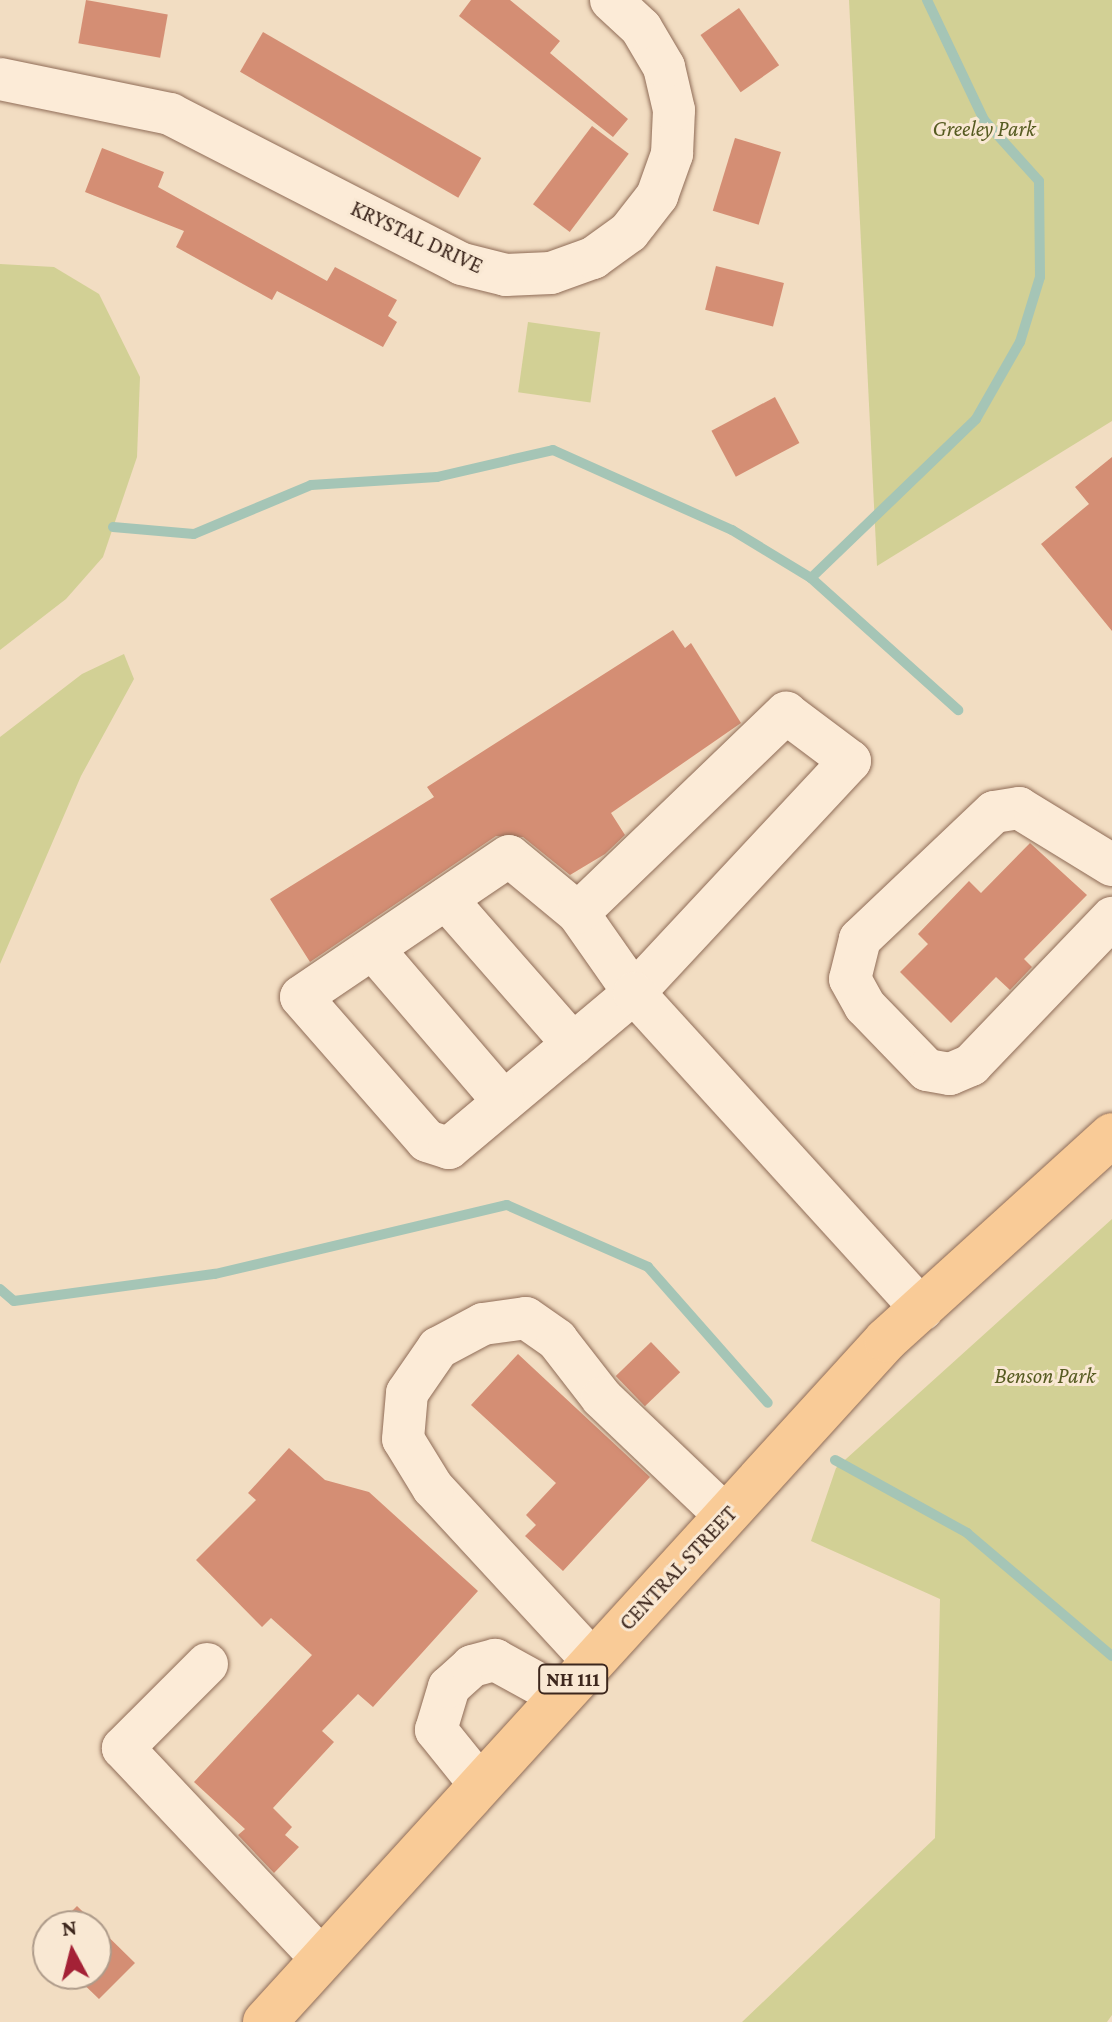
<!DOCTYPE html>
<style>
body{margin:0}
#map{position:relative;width:1112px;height:2022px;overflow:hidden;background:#f2ddc2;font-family:"Crimson Pro",serif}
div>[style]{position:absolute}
.green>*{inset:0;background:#d2d095;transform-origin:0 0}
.stream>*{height:10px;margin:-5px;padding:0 5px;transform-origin:5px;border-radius:5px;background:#a5c5b6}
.building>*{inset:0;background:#d48e74;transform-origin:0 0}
.roads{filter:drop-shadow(0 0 2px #8f6c57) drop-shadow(0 0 2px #8f6c57)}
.minor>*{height:42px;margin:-21px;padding:0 21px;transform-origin:21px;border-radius:21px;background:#fcebd7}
.major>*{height:44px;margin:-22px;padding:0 22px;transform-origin:22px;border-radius:22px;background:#f9cb97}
span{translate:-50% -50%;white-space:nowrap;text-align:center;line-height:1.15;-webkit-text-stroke:6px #f9e8d3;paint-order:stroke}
.shield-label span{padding:2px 6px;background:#f9e8d3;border:2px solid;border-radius:6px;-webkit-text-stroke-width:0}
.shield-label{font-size:20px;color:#3d271d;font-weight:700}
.park-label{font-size:22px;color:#565b21;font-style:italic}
.street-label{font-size:22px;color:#3d271d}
.north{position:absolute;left:32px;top:1910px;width:80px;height:80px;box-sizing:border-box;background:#f9e8d3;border:2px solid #ae9b8a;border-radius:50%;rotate:353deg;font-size:22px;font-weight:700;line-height:32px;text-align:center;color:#3d271d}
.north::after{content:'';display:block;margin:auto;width:28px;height:36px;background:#a42136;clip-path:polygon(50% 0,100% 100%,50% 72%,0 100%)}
</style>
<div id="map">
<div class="green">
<i style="clip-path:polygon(849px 0,1112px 0,1112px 421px,877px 566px)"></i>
<i style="clip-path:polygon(0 264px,54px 267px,99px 294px,140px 377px,137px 457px,103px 557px,66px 599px,0 650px)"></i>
<i style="left:528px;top:322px;width:73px;height:71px;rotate:8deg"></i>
<i style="clip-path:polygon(124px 654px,134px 679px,81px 776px,0 964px,0 737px,82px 674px)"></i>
<i style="clip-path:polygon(1112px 1219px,1112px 2015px,1107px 2022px,742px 2022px,935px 1838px,940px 1599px,811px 1541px,836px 1468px)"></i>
</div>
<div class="stream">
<i style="left:113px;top:527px;width:81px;rotate:4.9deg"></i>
<i style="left:194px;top:534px;width:127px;rotate:-22.7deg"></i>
<i style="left:311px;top:485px;width:126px;rotate:-3.6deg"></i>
<i style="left:437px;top:477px;width:119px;rotate:-13.1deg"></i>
<i style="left:553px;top:450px;width:196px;rotate:24.1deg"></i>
<i style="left:732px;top:530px;width:92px;rotate:31.3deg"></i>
<i style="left:811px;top:578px;width:198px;rotate:41.9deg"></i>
<i style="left:811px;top:578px;width:229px;rotate:-43.9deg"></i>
<i style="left:976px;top:419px;width:89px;rotate:-60.3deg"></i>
<i style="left:1020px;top:342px;width:68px;rotate:-72.9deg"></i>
<i style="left:1040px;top:277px;width:96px;rotate:-90.6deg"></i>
<i style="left:1039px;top:181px;width:82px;rotate:-132deg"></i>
<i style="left:984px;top:120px;width:133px;rotate:-115.4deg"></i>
<i style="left:0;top:1289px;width:18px;rotate:41deg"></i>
<i style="left:14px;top:1301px;width:203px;rotate:-7.7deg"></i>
<i style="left:215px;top:1274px;width:300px;rotate:-13.3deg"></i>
<i style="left:507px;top:1205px;width:154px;rotate:23.7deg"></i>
<i style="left:648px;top:1267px;width:181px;rotate:48.6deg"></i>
<i style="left:835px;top:1460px;width:151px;rotate:28.9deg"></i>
<i style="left:967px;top:1533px;width:190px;rotate:40.3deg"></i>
</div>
<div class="building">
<i style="left:86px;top:0;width:83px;height:44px;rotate:10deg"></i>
<i style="clip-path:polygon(471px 0,510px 0,560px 41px,550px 53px,628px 119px,613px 137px,459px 16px)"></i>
<i style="left:739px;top:8px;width:70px;height:47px;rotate:55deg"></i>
<i style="left:263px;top:32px;width:252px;height:46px;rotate:30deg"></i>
<i style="left:592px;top:126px;width:46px;height:98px;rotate:37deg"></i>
<i style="left:735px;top:138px;width:48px;height:76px;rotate:17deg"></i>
<i style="clip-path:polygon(102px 148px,164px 172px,158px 187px,327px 281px,335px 267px,397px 300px,388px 316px,397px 322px,383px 347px,277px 291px,272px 300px,176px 247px,184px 231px,85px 192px)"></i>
<i style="left:716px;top:266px;width:70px;height:45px;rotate:14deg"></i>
<i style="left:775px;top:397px;width:52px;height:72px;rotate:62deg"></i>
<i style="clip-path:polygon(1112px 457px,1112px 631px,1041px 544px,1089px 504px,1075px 487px)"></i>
<i style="clip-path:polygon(673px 630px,685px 648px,691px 643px,741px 723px,611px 813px,625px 835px,605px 854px,570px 875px,523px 837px,496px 836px,310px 962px,270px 899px,434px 797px,427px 787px)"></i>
<i style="clip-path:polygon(1030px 843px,1087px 895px,1024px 959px,1032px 967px,1010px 990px,996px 977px,951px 1023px,900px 972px,928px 944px,918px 934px,969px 881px,981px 893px)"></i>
<i style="left:651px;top:1342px;width:42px;height:49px;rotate:46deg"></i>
<i style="clip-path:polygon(518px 1354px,650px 1477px,563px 1571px,525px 1536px,536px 1525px,526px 1515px,556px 1483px,471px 1405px)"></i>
<i style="clip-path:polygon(289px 1448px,325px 1480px,369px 1492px,478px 1591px,373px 1707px,358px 1694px,322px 1731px,334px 1742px,273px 1808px,292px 1827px,285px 1835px,299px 1847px,274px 1873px,238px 1835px,245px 1829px,194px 1782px,312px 1655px,271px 1618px,262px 1627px,196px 1560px,256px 1500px,248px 1493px)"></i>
<i style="clip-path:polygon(77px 1906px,135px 1963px,99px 1999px,73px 1974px,96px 1974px,96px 1926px,57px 1926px)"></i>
</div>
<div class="roads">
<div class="minor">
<i style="left:0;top:79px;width:174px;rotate:11.6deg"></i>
<i style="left:170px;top:114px;width:328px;rotate:27.2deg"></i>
<i style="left:462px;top:264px;width:45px;rotate:14deg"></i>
<i style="left:506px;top:275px;width:45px;rotate:-2.5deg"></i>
<i style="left:551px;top:273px;width:45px;rotate:-19.7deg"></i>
<i style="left:593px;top:258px;width:44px;rotate:-35.8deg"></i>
<i style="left:629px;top:232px;width:46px;rotate:-52.1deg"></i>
<i style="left:657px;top:196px;width:45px;rotate:-70.3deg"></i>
<i style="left:672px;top:154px;width:44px;rotate:-87.4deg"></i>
<i style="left:674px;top:110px;width:44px;rotate:-103.1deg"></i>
<i style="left:664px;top:67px;width:45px;rotate:-120.5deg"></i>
<i style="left:641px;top:28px;width:41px;rotate:-137deg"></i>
<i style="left:1112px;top:865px;width:109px;rotate:-148.5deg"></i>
<i style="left:1019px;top:808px;width:25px;rotate:171deg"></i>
<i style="left:994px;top:812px;width:185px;rotate:136.5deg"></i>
<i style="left:860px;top:939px;width:41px;rotate:104deg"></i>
<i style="left:850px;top:979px;width:31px;rotate:61deg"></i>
<i style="left:865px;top:1006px;width:89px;rotate:45.9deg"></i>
<i style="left:927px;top:1070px;width:23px;rotate:10deg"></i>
<i style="left:950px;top:1074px;width:23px;rotate:-23deg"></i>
<i style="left:971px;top:1065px;width:204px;rotate:-46.2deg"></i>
<i style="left:446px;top:899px;width:193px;rotate:48.8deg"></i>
<i style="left:578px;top:913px;width:89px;rotate:-140.4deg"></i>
<i style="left:509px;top:856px;width:251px;rotate:145.9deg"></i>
<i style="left:301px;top:997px;width:191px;rotate:48.8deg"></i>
<i style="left:427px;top:1141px;width:23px;rotate:18deg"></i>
<i style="left:449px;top:1148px;width:241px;rotate:-40deg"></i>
<i style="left:634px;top:993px;width:98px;rotate:-125deg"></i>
<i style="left:578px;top:913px;width:289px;rotate:-43.9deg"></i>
<i style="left:786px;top:713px;width:80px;rotate:36.9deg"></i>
<i style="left:850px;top:761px;width:317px;rotate:133deg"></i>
<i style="left:634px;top:993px;width:428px;rotate:47.7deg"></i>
<i style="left:373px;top:949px;width:201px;rotate:49.4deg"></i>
<i style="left:591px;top:1659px;width:233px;rotate:-132.7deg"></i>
<i style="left:433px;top:1488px;width:57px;rotate:-121.5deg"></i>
<i style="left:403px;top:1439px;width:46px;rotate:-85deg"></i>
<i style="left:407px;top:1393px;width:55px;rotate:-55.4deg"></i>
<i style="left:438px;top:1348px;width:51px;rotate:-28.1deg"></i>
<i style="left:483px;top:1324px;width:43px;rotate:-7.9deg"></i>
<i style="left:526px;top:1318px;width:38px;rotate:35deg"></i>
<i style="left:557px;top:1340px;width:73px;rotate:52.2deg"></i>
<i style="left:602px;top:1398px;width:171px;rotate:43.6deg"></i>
<i style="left:207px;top:1664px;width:119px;rotate:135deg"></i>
<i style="left:123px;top:1748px;width:287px;rotate:46.7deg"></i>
<i style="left:478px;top:1782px;width:67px;rotate:-128.9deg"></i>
<i style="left:436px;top:1730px;width:45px;rotate:-73.2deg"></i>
<i style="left:449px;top:1687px;width:31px;rotate:-42deg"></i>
<i style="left:472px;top:1666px;width:24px;rotate:-15deg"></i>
<i style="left:495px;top:1660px;width:73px;rotate:28.7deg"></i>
</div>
<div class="major">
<i style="left:265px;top:2022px;width:922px;rotate:-47.68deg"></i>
<i style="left:886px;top:1340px;width:305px;rotate:-42.2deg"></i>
</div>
</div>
<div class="shield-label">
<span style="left:573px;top:1679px">NH 111</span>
</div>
<div class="park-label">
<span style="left:984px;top:129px">Greeley Park</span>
<span style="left:1045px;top:1376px">Benson Park</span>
</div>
<div class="street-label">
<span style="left:417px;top:237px;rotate:25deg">KRYSTAL DRIVE</span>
<span style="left:678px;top:1568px;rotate:-47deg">CENTRAL STREET</span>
</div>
<div class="north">N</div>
</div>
